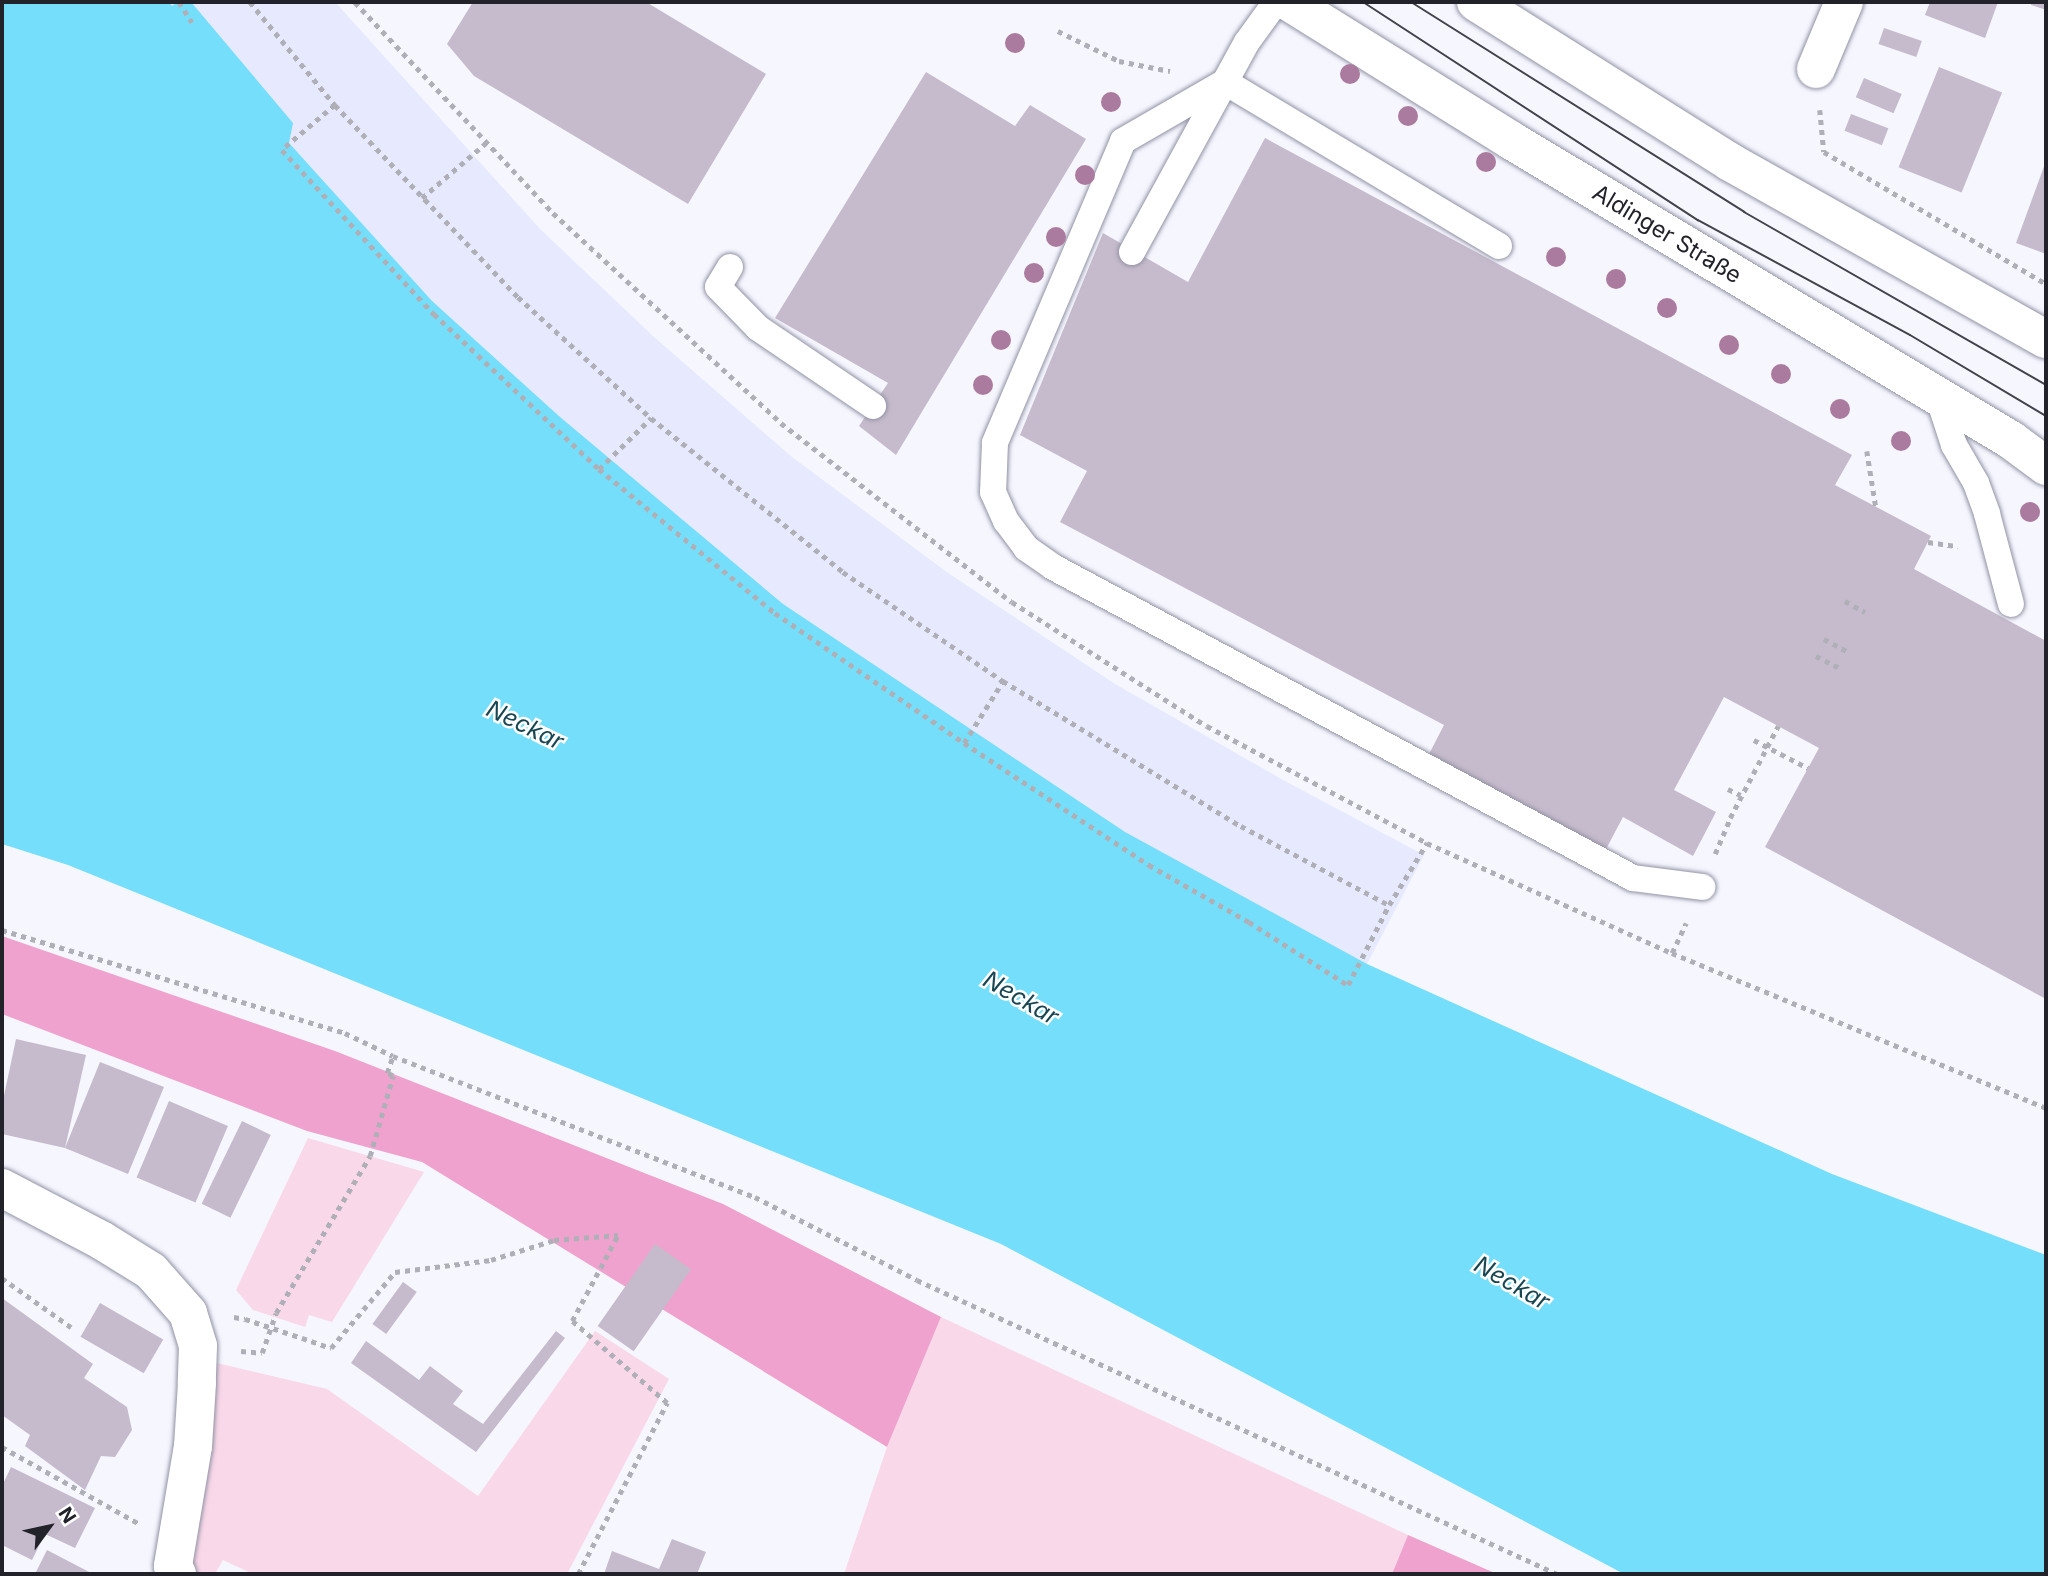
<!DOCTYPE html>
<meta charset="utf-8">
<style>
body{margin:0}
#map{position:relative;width:2048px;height:1576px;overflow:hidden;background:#f5f6fe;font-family:Inter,sans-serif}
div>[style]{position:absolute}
.built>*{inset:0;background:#e7e9fe}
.green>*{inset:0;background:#f9d8e9}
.forest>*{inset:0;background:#efa2cd}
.water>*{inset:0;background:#75defb}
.building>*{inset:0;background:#c6bbcc;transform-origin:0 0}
.path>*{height:4.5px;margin-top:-2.25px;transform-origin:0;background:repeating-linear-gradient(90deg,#afb0b7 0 5px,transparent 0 10px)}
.roads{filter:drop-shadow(0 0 2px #9192a4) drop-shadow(0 0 2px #9192a4)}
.service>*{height:26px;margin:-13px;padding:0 13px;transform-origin:13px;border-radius:13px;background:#fff}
.minor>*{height:38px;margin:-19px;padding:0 19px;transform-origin:19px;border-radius:19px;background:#fff}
.secondary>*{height:38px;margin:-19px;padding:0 19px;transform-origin:19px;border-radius:19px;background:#fff}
.tram>*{height:2px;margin:-1px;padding:0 1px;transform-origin:1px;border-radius:1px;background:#42434a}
.path-bridge>*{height:4.5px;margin-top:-2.25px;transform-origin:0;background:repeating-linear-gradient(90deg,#afb0b7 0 5px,transparent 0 10px)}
.trees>*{width:20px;height:20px;margin:-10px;border-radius:50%;background:#aa7b9e}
span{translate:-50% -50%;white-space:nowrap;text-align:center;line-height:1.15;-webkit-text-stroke:5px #fff;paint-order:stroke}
.street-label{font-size:23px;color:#22232a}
.water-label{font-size:24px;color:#184753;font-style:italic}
.frame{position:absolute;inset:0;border:4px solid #22232a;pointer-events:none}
.north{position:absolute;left:14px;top:1492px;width:70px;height:70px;-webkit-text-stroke:5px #fff;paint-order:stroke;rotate:57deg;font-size:19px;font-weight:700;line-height:28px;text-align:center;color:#22232a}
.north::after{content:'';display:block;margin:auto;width:24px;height:32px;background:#22232a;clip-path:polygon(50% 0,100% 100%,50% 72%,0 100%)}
</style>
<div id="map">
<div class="built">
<i style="clip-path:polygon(2px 2px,335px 2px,540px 229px,654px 337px,792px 457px,948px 573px,1115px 684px,1283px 780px,1424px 855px,1367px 964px,1339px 1027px,676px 798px)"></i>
</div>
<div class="green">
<i style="clip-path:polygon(308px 1138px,424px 1172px,332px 1322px,309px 1315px,305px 1327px,253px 1310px,236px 1290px)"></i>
<i style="clip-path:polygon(941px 1317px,1408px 1535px,1392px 1574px,844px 1574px,887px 1447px)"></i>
<i style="clip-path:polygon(595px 1331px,669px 1379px,567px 1574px,253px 1574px,223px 1560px,215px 1574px,191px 1574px,208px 1361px,327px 1389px,478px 1496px)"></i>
</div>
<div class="forest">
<i style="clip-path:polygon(2px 936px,335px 1051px,723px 1204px,941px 1317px,887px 1447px,422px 1162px,307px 1131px,2px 1014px)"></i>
<i style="clip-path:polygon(1408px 1535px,1497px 1574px,1392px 1574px)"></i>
</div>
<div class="water">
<i style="clip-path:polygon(2px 2px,169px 2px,172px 6px,177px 2px,191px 2px,293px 123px,289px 143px,432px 301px,560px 417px,783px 604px,1125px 832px,1367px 964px,1832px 1174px,2046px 1255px,2046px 1574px,1624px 1574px,1001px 1244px,68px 865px,2px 844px)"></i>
</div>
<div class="building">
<i style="clip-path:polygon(473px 2px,646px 2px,766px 74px,688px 204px,474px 76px,447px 44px)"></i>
<i style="clip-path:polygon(1930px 2px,1998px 2px,1985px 38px,1925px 15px)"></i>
<i style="clip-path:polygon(2032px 2px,2046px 2px,2046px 10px,2031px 5px)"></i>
<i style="left:1884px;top:28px;width:40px;height:17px;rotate:19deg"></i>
<i style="left:1939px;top:67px;width:68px;height:108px;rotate:22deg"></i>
<i style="clip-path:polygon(926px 72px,1015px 126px,1030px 105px,1086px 139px,896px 455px,859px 426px,888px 383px,775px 318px)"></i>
<i style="left:1864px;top:78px;width:41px;height:21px;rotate:23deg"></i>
<i style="left:1851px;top:114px;width:40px;height:18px;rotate:21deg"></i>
<i style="clip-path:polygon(1265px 138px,1852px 455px,1835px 485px,1931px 536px,1914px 569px,2046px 641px,2046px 999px,1765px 847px,1819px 748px,1724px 697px,1674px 790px,1716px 812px,1693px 856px,1623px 817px,1605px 851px,1428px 756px,1444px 725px,1060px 522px,1087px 471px,1020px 435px,1103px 233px,1188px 282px)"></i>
<i style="clip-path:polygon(2046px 161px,2046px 254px,2016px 243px)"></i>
<i style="clip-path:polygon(16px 1039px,86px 1055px,65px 1148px,100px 1062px,164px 1087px,128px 1174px,65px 1148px,2px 1134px,2px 1105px)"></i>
<i style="left:169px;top:1101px;width:64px;height:83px;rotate:23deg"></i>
<i style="left:242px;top:1121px;width:32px;height:92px;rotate:26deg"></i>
<i style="left:655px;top:1244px;width:44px;height:100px;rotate:35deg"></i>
<i style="left:403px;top:1282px;width:17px;height:52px;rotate:36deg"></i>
<i style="clip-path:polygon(2px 1298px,93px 1364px,84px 1378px,127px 1407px,132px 1430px,115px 1457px,101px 1456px,85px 1490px,25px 1446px,30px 1435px,2px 1415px)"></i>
<i style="left:100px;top:1303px;width:73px;height:39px;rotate:30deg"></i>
<i style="clip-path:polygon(556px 1331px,565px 1338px,476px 1452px,351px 1363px,366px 1341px,419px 1380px,430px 1366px,463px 1391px,453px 1404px,483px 1424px)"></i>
<i style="clip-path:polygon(11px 1467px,95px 1508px,75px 1548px,45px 1534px,32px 1560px,2px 1545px,2px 1486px)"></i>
<i style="clip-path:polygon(672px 1539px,706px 1552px,697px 1574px,604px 1574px,612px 1551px,659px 1569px)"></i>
<i style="clip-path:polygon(47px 1550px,93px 1574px,35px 1574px)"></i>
</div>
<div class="path">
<i style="left:179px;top:2px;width:24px;rotate:57deg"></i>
<i style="left:250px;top:2px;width:134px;rotate:50.5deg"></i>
<i style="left:335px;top:105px;width:265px;rotate:46.4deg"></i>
<i style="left:518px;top:297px;width:180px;rotate:42.3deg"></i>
<i style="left:651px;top:418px;width:246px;rotate:38.7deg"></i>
<i style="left:843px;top:572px;width:194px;rotate:34.3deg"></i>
<i style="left:1003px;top:681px;width:279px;rotate:31.4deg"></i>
<i style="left:1241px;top:826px;width:168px;rotate:28.1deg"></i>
<i style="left:355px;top:2px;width:289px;rotate:46.8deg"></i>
<i style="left:553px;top:213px;width:310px;rotate:42.6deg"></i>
<i style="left:781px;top:423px;width:292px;rotate:37.8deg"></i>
<i style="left:1012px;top:602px;width:231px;rotate:32.5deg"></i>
<i style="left:1207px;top:726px;width:249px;rotate:28deg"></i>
<i style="left:1427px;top:843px;width:269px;rotate:24.2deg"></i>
<i style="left:1672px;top:953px;width:405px;rotate:22.5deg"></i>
<i style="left:1058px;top:31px;width:68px;rotate:26.2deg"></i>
<i style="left:1119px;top:61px;width:52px;rotate:11.1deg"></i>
<i style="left:335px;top:105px;width:70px;rotate:139.7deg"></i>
<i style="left:282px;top:150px;width:224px;rotate:47.2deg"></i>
<i style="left:434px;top:314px;width:226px;rotate:43.2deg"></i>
<i style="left:599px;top:469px;width:227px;rotate:39.3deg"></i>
<i style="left:775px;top:613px;width:229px;rotate:34.5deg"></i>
<i style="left:964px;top:743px;width:222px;rotate:33.4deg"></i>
<i style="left:1149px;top:865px;width:115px;rotate:29.7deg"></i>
<i style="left:1249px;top:922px;width:117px;rotate:32.5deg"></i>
<i style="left:1348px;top:985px;width:90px;rotate:-62.9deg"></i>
<i style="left:1389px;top:905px;width:73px;rotate:-58.5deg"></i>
<i style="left:1820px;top:110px;width:42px;rotate:84.6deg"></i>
<i style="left:1824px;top:152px;width:258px;rotate:30.7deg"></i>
<i style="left:422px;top:198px;width:84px;rotate:-40.7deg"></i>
<i style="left:1867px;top:451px;width:57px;rotate:80.9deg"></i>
<i style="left:599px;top:469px;width:73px;rotate:-44.4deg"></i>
<i style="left:1928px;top:542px;width:30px;rotate:8deg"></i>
<i style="left:1845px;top:601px;width:23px;rotate:29deg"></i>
<i style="left:1824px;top:639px;width:26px;rotate:28deg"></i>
<i style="left:1816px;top:656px;width:25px;rotate:27deg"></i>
<i style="left:1754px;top:740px;width:61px;rotate:27.4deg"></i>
<i style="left:964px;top:743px;width:73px;rotate:-57.8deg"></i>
<i style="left:1728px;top:789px;width:14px;rotate:25deg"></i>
<i style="left:1715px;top:854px;width:39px;rotate:-67deg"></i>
<i style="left:1730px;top:818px;width:104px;rotate:-62.4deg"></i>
<i style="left:2px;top:930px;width:358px;rotate:16.7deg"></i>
<i style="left:345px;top:1033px;width:53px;rotate:25.6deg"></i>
<i style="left:393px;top:1056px;width:388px;rotate:21.3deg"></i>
<i style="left:755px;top:1197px;width:182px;rotate:27.1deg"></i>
<i style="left:917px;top:1280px;width:704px;rotate:24.67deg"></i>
<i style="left:1672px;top:953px;width:33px;rotate:-65deg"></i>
<i style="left:2px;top:1278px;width:85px;rotate:35.4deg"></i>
<i style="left:234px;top:1317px;width:11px;rotate:10deg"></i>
<i style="left:302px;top:1338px;width:31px;rotate:19deg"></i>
<i style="left:331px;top:1348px;width:99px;rotate:-49.9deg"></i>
<i style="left:395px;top:1272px;width:97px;rotate:-7.1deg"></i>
<i style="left:491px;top:1260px;width:66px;rotate:-17.6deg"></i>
<i style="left:554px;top:1240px;width:64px;rotate:-4.5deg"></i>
<i style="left:241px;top:1351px;width:21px;rotate:5deg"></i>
<i style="left:262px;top:1353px;width:42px;rotate:-70.7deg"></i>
<i style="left:276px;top:1313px;width:183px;rotate:-59.1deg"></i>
<i style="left:370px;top:1156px;width:83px;rotate:-74deg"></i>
<i style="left:393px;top:1076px;width:7px;rotate:-153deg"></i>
<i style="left:387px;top:1073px;width:18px;rotate:-71deg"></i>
<i style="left:2px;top:1447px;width:156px;rotate:29.2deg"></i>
<i style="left:578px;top:1574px;width:193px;rotate:-62.5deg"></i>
<i style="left:667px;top:1403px;width:125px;rotate:-139.2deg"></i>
<i style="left:572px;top:1321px;width:98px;rotate:-61.9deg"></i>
</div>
<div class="roads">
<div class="service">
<i style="left:1499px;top:246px;width:319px;rotate:-149.1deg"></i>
<i style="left:1225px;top:82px;width:118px;rotate:150deg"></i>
<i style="left:1123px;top:141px;width:328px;rotate:113deg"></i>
<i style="left:995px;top:443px;width:49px;rotate:92.3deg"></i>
<i style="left:993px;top:492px;width:32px;rotate:66deg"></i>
<i style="left:1006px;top:521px;width:34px;rotate:53deg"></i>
<i style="left:1026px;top:548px;width:33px;rotate:35deg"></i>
<i style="left:1053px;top:567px;width:658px;rotate:28.2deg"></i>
<i style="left:1633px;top:878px;width:70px;rotate:7.4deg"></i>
<i style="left:1132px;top:252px;width:239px;rotate:-61.3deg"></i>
<i style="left:1247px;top:42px;width:49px;rotate:-54.1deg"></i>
<i style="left:730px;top:267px;width:23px;rotate:121deg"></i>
<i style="left:718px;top:287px;width:57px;rotate:45.7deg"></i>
<i style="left:758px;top:328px;width:139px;rotate:34.1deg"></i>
<i style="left:1938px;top:396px;width:52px;rotate:71.9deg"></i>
<i style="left:1954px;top:445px;width:44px;rotate:59.9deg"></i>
<i style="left:1976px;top:483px;width:33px;rotate:70deg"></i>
<i style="left:1987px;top:514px;width:93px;rotate:75.1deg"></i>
</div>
<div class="minor">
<i style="left:1816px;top:69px;width:73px;rotate:-67.3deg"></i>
<i style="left:2px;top:1188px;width:112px;rotate:27.7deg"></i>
<i style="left:101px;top:1240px;width:59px;rotate:31.8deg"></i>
<i style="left:151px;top:1271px;width:56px;rotate:48.6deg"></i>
<i style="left:188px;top:1313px;width:34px;rotate:73deg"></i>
<i style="left:198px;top:1346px;width:37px;rotate:92deg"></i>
<i style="left:197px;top:1383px;width:63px;rotate:93.6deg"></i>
<i style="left:193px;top:1446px;width:122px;rotate:99.5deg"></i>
<i style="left:173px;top:1566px;width:9px;rotate:63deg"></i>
</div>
<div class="secondary">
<i style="left:1289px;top:2px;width:263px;rotate:31.9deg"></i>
<i style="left:1512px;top:141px;width:582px;rotate:30.93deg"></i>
<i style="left:2011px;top:440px;width:44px;rotate:36.6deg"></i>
<i style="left:1476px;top:2px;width:300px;rotate:32.2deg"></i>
<i style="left:1730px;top:162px;width:362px;rotate:29.3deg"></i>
</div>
</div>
<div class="tram">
<i style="left:1363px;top:2px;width:400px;rotate:33.1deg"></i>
<i style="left:1698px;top:220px;width:241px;rotate:28.5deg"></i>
<i style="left:1910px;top:335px;width:158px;rotate:30.8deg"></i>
<i style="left:1411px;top:2px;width:394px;rotate:32.2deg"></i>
<i style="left:1744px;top:212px;width:348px;rotate:29.8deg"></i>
</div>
<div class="path-bridge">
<i style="left:245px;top:1319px;width:60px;rotate:18.4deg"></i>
</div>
<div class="trees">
<i style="left:1015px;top:43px"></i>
<i style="left:1350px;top:74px"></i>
<i style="left:1111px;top:102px"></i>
<i style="left:1408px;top:116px"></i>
<i style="left:1486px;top:162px"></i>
<i style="left:1085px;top:175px"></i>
<i style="left:1056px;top:237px"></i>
<i style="left:1556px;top:257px"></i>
<i style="left:1034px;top:273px"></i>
<i style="left:1616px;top:279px"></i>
<i style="left:1667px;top:308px"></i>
<i style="left:1001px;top:340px"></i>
<i style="left:1729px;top:345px"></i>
<i style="left:1781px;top:374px"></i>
<i style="left:983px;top:385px"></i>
<i style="left:1840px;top:409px"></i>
<i style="left:1901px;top:441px"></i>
<i style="left:2030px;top:512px"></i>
</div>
<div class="street-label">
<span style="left:1667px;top:234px;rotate:31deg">Aldinger Straße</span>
</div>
<div class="water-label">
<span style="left:525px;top:725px;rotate:26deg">Neckar</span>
<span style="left:1021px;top:998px;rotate:30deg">Neckar</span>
<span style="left:1512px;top:1283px;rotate:30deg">Neckar</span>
</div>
<div class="frame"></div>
<div class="north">N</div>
</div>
